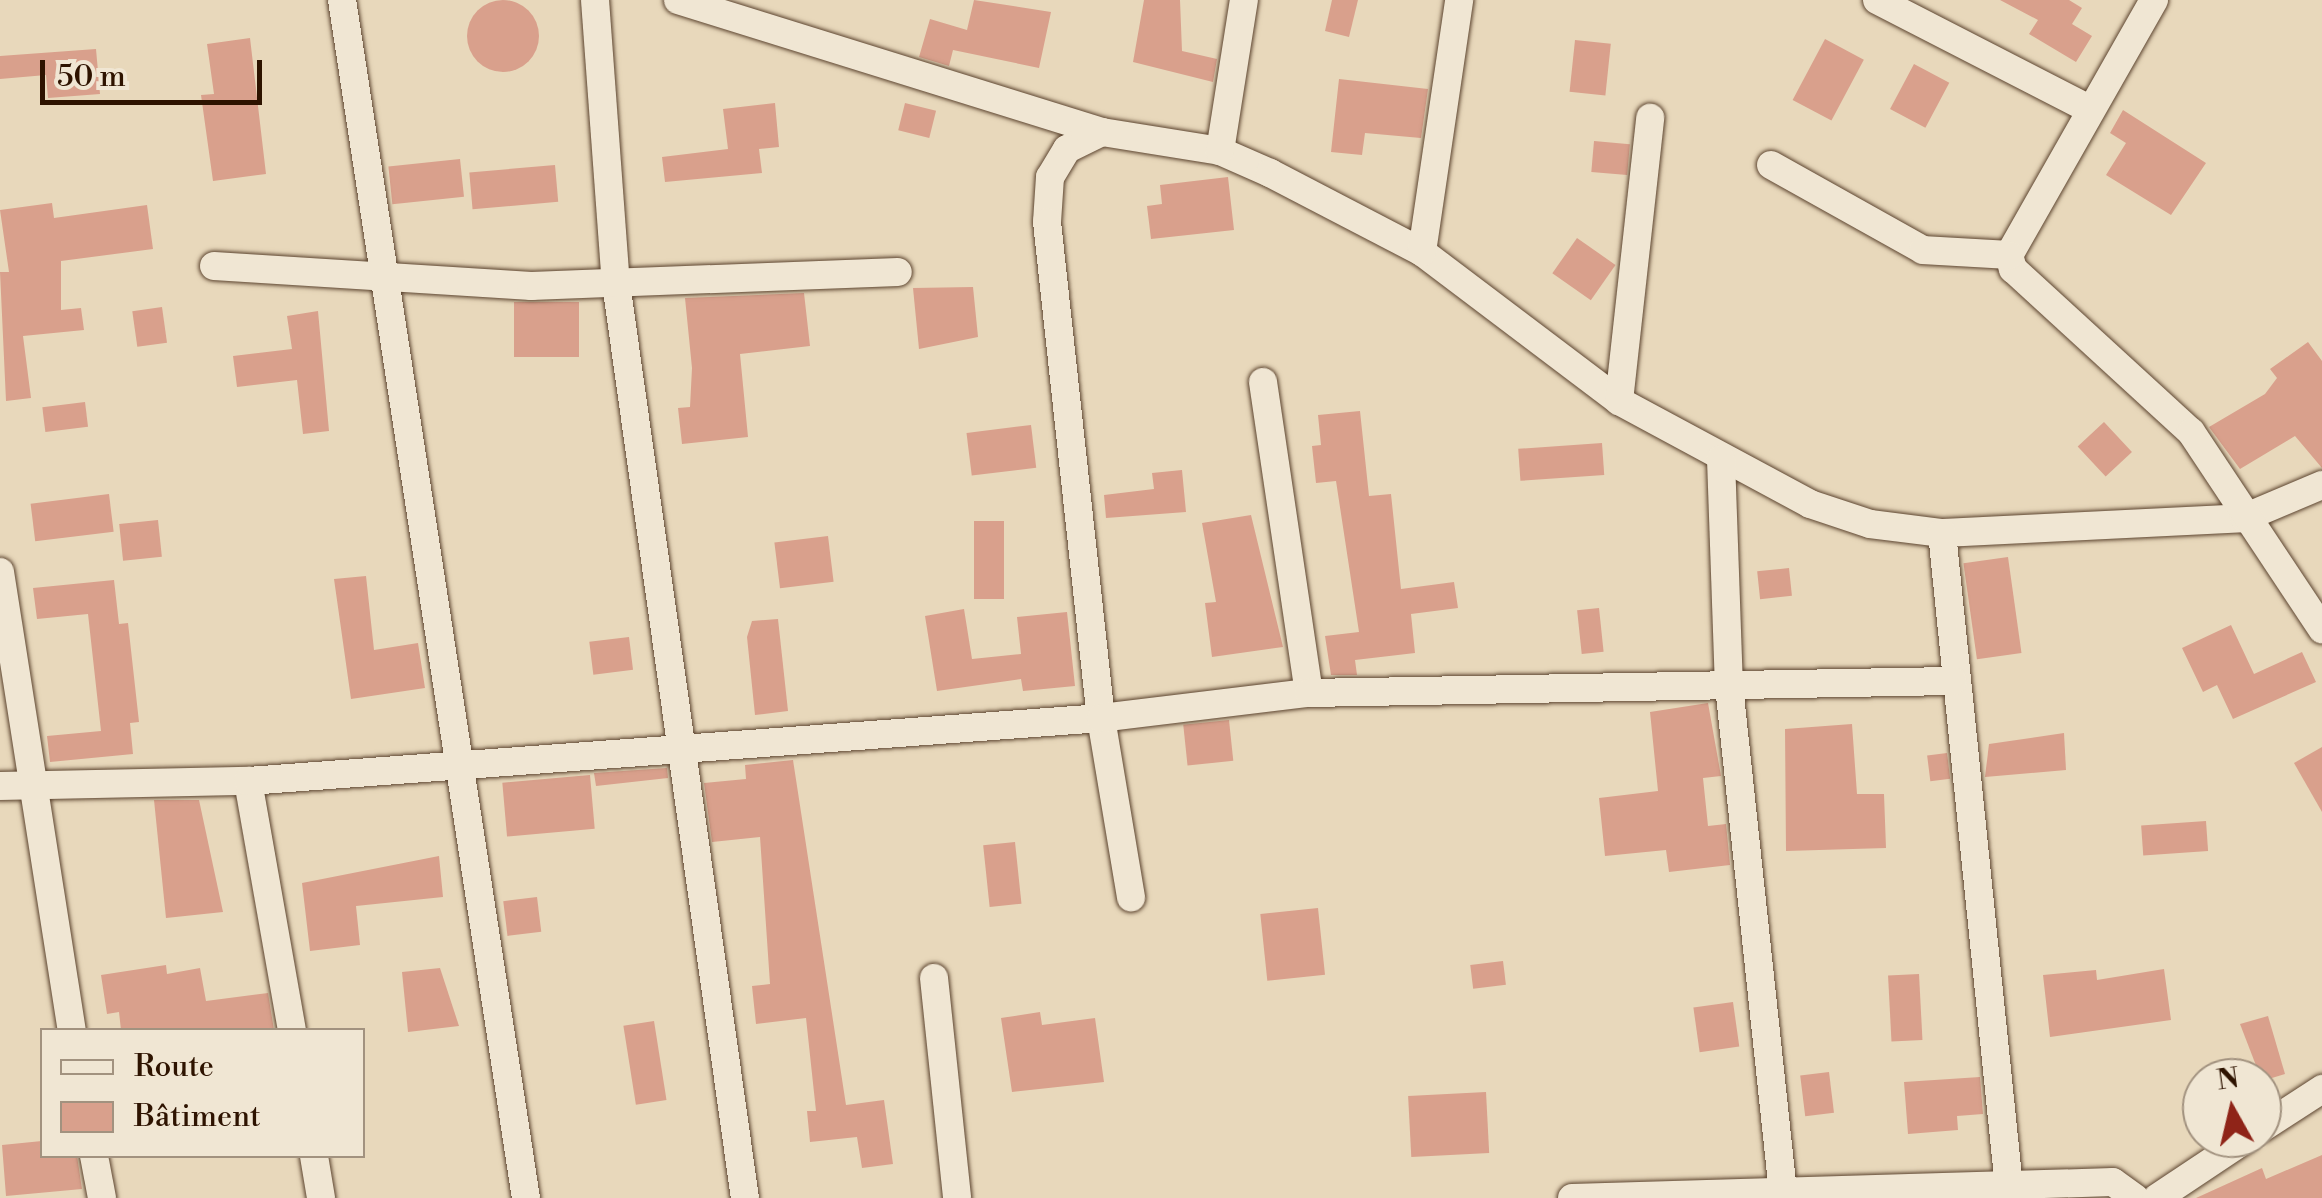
<!DOCTYPE html>
<meta charset="utf-8">
<style>
body{margin:0}
#map{position:relative;width:2322px;height:1198px;overflow:hidden;background:#e8d8bb;font-family:"Libre Bodoni",serif}
div>[style]{position:absolute}
.building>*{inset:0;background:#d9a08c;transform-origin:0 0}
.round{border-radius:50%}
.roads{filter:drop-shadow(0 0 2px #5c442f) drop-shadow(0 0 2px #5c442f)}
.minor>*{height:28px;margin:-14px;padding:0 14px;transform-origin:14px;border-radius:14px;background:#f0e6d3}
span{translate:-50% -50%;white-space:nowrap;text-align:center;line-height:1.15;-webkit-text-stroke:8px #f0e6d3;paint-order:stroke}
.legend{position:absolute;left:40px;top:1028px;width:325px;height:130px;box-sizing:border-box;background:#f0e6d3;border:2px solid #a2927f;margin:0;padding:12px 18px;list-style:none;font-size:30px;color:#2e1300}
.legend li{display:flex;align-items:center;gap:20px;height:50px}
.legend b{width:50px;border:2px solid #a2927f}
.north{position:absolute;left:2182px;top:1058px;width:100px;height:100px;box-sizing:border-box;background:#f0e6d3;border:2px solid #a2927f;border-radius:50%;rotate:352deg;font-size:28px;font-weight:700;line-height:40px;text-align:center;color:#2e1300}
.north::after{content:'';display:block;margin:auto;width:35px;height:45px;background:#8f2418;clip-path:polygon(50% 0,100% 100%,50% 72%,0 100%)}
.scale{position:absolute;left:40px;top:60px;width:222px;height:45px;box-sizing:border-box;border:5px solid #2e1300;border-top:0;padding-left:12px;font-size:30px;line-height:35px;white-space:nowrap;color:#2e1300;-webkit-text-stroke:8px #f0e6d3;paint-order:stroke}
</style>
<div id="map">
<div class="building">
<i class="round" style="left:467px;top:0;width:72px;height:72px"></i>
<i style="clip-path:polygon(974px 0,1051px 12px,1039px 68px,953px 50px,949px 66px,919px 57px,930px 19px,967px 30px)"></i>
<i style="clip-path:polygon(1144px 0,1180px 0,1182px 51px,1217px 59px,1213px 82px,1133px 62px)"></i>
<i style="clip-path:polygon(1332px 0,1358px 0,1349px 37px,1325px 31px)"></i>
<i style="clip-path:polygon(2000px 0,2069px 0,2082px 8px,2072px 24px,2092px 36px,2076px 62px,2029px 34px,2038px 20px)"></i>
<i style="clip-path:polygon(250px 38px,266px 174px,213px 181px,201px 95px,214px 94px,207px 44px)"></i>
<i style="left:1825px;top:39px;width:44px;height:69px;rotate:28deg"></i>
<i style="left:1575px;top:40px;width:36px;height:52px;rotate:6deg"></i>
<i style="clip-path:polygon(96px 49px,100px 94px,48px 98px,46px 75px,0 79px,0 56px)"></i>
<i style="left:1914px;top:64px;width:40px;height:51px;rotate:28deg"></i>
<i style="clip-path:polygon(1339px 79px,1428px 89px,1421px 138px,1365px 133px,1362px 155px,1331px 152px)"></i>
<i style="clip-path:polygon(775px 103px,779px 147px,759px 149px,762px 173px,665px 182px,662px 157px,728px 149px,723px 109px)"></i>
<i style="left:905px;top:103px;width:32px;height:28px;rotate:14deg"></i>
<i style="clip-path:polygon(2123px 110px,2206px 163px,2171px 215px,2106px 175px,2126px 143px,2110px 133px)"></i>
<i style="left:1594px;top:141px;width:36px;height:31px;rotate:5deg"></i>
<i style="left:460px;top:159px;width:38px;height:72px;rotate:84deg"></i>
<i style="left:555px;top:165px;width:37px;height:86px;rotate:85deg"></i>
<i style="clip-path:polygon(1228px 177px,1234px 230px,1151px 239px,1147px 206px,1162px 204px,1160px 185px)"></i>
<i style="clip-path:polygon(52px 203px,54px 218px,147px 205px,153px 249px,61px 261px,61px 310px,81px 308px,84px 330px,23px 336px,31px 398px,6px 401px,0 272px,9px 272px,0 210px)"></i>
<i style="left:1577px;top:238px;width:47px;height:43px;rotate:35deg"></i>
<i style="clip-path:polygon(973px 287px,978px 337px,919px 349px,913px 288px)"></i>
<i style="clip-path:polygon(804px 293px,810px 346px,740px 354px,748px 437px,682px 444px,678px 408px,690px 407px,692px 368px,685px 298px)"></i>
<i style="left:514px;top:302px;width:65px;height:55px"></i>
<i style="left:162px;top:307px;width:36px;height:30px;rotate:82deg"></i>
<i style="clip-path:polygon(318px 311px,329px 431px,303px 434px,297px 380px,237px 387px,233px 356px,292px 349px,287px 316px)"></i>
<i style="clip-path:polygon(2308px 342px,2322px 361px,2322px 468px,2295px 436px,2240px 469px,2209px 427px,2265px 394px,2277px 378px,2270px 369px)"></i>
<i style="left:85px;top:402px;width:25px;height:43px;rotate:83deg"></i>
<i style="clip-path:polygon(1360px 411px,1369px 496px,1391px 494px,1401px 589px,1454px 582px,1458px 608px,1411px 614px,1415px 653px,1355px 660px,1357px 675px,1331px 675px,1325px 636px,1359px 632px,1336px 481px,1316px 483px,1312px 446px,1321px 445px,1318px 415px)"></i>
<i style="left:2104px;top:422px;width:41px;height:36px;rotate:47deg"></i>
<i style="left:1031px;top:425px;width:43px;height:65px;rotate:83deg"></i>
<i style="left:1602px;top:443px;width:32px;height:84px;rotate:86deg"></i>
<i style="clip-path:polygon(1182px 470px,1186px 512px,1106px 518px,1104px 495px,1154px 489px,1152px 473px)"></i>
<i style="left:109px;top:494px;width:38px;height:79px;rotate:83deg"></i>
<i style="clip-path:polygon(1251px 515px,1283px 647px,1212px 657px,1205px 603px,1216px 602px,1202px 523px)"></i>
<i style="left:158px;top:520px;width:37px;height:39px;rotate:84deg"></i>
<i style="left:974px;top:521px;width:30px;height:78px"></i>
<i style="left:828px;top:536px;width:46px;height:54px;rotate:83deg"></i>
<i style="left:2008px;top:557px;width:97px;height:45px;rotate:82deg"></i>
<i style="left:1789px;top:568px;width:28px;height:32px;rotate:84deg"></i>
<i style="clip-path:polygon(366px 576px,374px 650px,418px 643px,425px 688px,351px 699px,334px 579px)"></i>
<i style="clip-path:polygon(114px 580px,119px 624px,128px 623px,139px 722px,130px 723px,133px 754px,50px 762px,47px 736px,101px 731px,88px 614px,37px 619px,33px 588px)"></i>
<i style="left:1599px;top:608px;width:44px;height:22px;rotate:84deg"></i>
<i style="clip-path:polygon(964px 609px,972px 659px,1021px 654px,1017px 617px,1067px 612px,1075px 686px,1023px 691px,1021px 679px,937px 691px,925px 616px)"></i>
<i style="clip-path:polygon(778px 619px,788px 711px,755px 715px,747px 637px,752px 621px)"></i>
<i style="clip-path:polygon(2231px 625px,2254px 674px,2302px 652px,2316px 682px,2233px 719px,2217px 685px,2203px 692px,2182px 648px)"></i>
<i style="left:629px;top:637px;width:33px;height:40px;rotate:83deg"></i>
<i style="clip-path:polygon(1708px 703px,1721px 776px,1703px 778px,1708px 826px,1726px 824px,1730px 865px,1669px 872px,1666px 850px,1605px 856px,1599px 798px,1658px 791px,1650px 712px)"></i>
<i style="left:1229px;top:720px;width:41px;height:46px;rotate:84deg"></i>
<i style="clip-path:polygon(1852px 724px,1857px 794px,1884px 794px,1886px 848px,1786px 851px,1785px 729px)"></i>
<i style="clip-path:polygon(2064px 733px,2066px 770px,1985px 777px,1989px 744px)"></i>
<i style="clip-path:polygon(2322px 747px,2322px 812px,2294px 763px)"></i>
<i style="left:1947px;top:753px;width:26px;height:20px;rotate:83deg"></i>
<i style="clip-path:polygon(793px 760px,846px 1105px,884px 1100px,893px 1164px,862px 1168px,857px 1137px,810px 1142px,807px 1111px,816px 1111px,806px 1018px,756px 1024px,752px 986px,770px 984px,760px 837px,712px 842px,704px 783px,746px 779px,745px 765px)"></i>
<i style="clip-path:polygon(667px 768px,668px 778px,596px 786px,594px 773px)"></i>
<i style="left:590px;top:775px;width:54px;height:88px;rotate:85deg"></i>
<i style="clip-path:polygon(154px 800px,199px 800px,223px 912px,166px 918px)"></i>
<i style="left:2206px;top:821px;width:30px;height:65px;rotate:86deg"></i>
<i style="left:1015px;top:842px;width:62px;height:32px;rotate:84deg"></i>
<i style="clip-path:polygon(439px 856px,443px 897px,356px 906px,360px 945px,310px 951px,302px 883px)"></i>
<i style="left:537px;top:897px;width:35px;height:34px;rotate:83deg"></i>
<i style="left:1318px;top:908px;width:67px;height:58px;rotate:84deg"></i>
<i style="left:1503px;top:961px;width:24px;height:33px;rotate:83deg"></i>
<i style="clip-path:polygon(166px 965px,167px 974px,200px 968px,206px 1001px,268px 993px,274px 1030px,121px 1030px,119px 1012px,107px 1014px,101px 975px)"></i>
<i style="clip-path:polygon(440px 968px,459px 1026px,408px 1032px,402px 972px)"></i>
<i style="clip-path:polygon(2164px 969px,2171px 1020px,2050px 1037px,2043px 975px,2096px 970px,2097px 980px)"></i>
<i style="left:1919px;top:974px;width:66px;height:31px;rotate:87deg"></i>
<i style="left:1733px;top:1002px;width:45px;height:40px;rotate:82deg"></i>
<i style="clip-path:polygon(1040px 1012px,1042px 1025px,1095px 1018px,1104px 1082px,1012px 1092px,1001px 1018px)"></i>
<i style="clip-path:polygon(2268px 1016px,2285px 1074px,2262px 1081px,2240px 1024px)"></i>
<i style="left:654px;top:1021px;width:80px;height:31px;rotate:81deg"></i>
<i style="left:1829px;top:1072px;width:41px;height:29px;rotate:83deg"></i>
<i style="clip-path:polygon(1980px 1077px,1983px 1114px,1957px 1116px,1958px 1130px,1908px 1134px,1904px 1082px)"></i>
<i style="left:1486px;top:1092px;width:61px;height:78px;rotate:87deg"></i>
<i style="clip-path:polygon(42px 1141px,42px 1156px,77px 1156px,82px 1189px,6px 1196px,2px 1145px)"></i>
<i style="clip-path:polygon(2322px 1155px,2322px 1198px,2196px 1198px,2262px 1168px,2266px 1179px)"></i>
</div>
<div class="roads">
<div class="minor">
<i style="left:342px;top:0;width:1212px;rotate:81.27deg"></i>
<i style="left:595px;top:0;width:284px;rotate:85.8deg"></i>
<i style="left:616px;top:283px;width:924px;rotate:81.98deg"></i>
<i style="left:678px;top:0;width:444px;rotate:17.3deg"></i>
<i style="left:1102px;top:132px;width:120px;rotate:9.1deg"></i>
<i style="left:1220px;top:151px;width:55px;rotate:23.7deg"></i>
<i style="left:1270px;top:173px;width:171px;rotate:27.5deg"></i>
<i style="left:1422px;top:252px;width:247px;rotate:37.1deg"></i>
<i style="left:1619px;top:401px;width:217px;rotate:28.3deg"></i>
<i style="left:1810px;top:504px;width:63px;rotate:18.4deg"></i>
<i style="left:1870px;top:524px;width:73px;rotate:7.1deg"></i>
<i style="left:1942px;top:533px;width:302px;rotate:-2.8deg"></i>
<i style="left:2244px;top:518px;width:85px;rotate:-22.9deg"></i>
<i style="left:1877px;top:0;width:238px;rotate:27.2deg"></i>
<i style="left:2154px;top:0;width:293px;rotate:119.6deg"></i>
<i style="left:2009px;top:255px;width:15px;rotate:74deg"></i>
<i style="left:2013px;top:269px;width:241px;rotate:42.5deg"></i>
<i style="left:2191px;top:432px;width:237px;rotate:56.4deg"></i>
<i style="left:1102px;top:132px;width:39px;rotate:154deg"></i>
<i style="left:1067px;top:149px;width:33px;rotate:121deg"></i>
<i style="left:1050px;top:177px;width:45px;rotate:93.8deg"></i>
<i style="left:1047px;top:222px;width:499px;rotate:83.8deg"></i>
<i style="left:1101px;top:718px;width:182px;rotate:80.5deg"></i>
<i style="left:1220px;top:151px;width:153px;rotate:-81deg"></i>
<i style="left:1771px;top:165px;width:174px;rotate:29.2deg"></i>
<i style="left:1923px;top:250px;width:86px;rotate:3.3deg"></i>
<i style="left:1422px;top:252px;width:255px;rotate:-81.6deg"></i>
<i style="left:214px;top:266px;width:318px;rotate:3.6deg"></i>
<i style="left:531px;top:286px;width:367px;rotate:-2.2deg"></i>
<i style="left:1263px;top:382px;width:314px;rotate:81.6deg"></i>
<i style="left:1619px;top:401px;width:285px;rotate:-83.7deg"></i>
<i style="left:1721px;top:459px;width:227px;rotate:88deg"></i>
<i style="left:1729px;top:686px;width:509px;rotate:83.91deg"></i>
<i style="left:1942px;top:533px;width:657px;rotate:84.15deg"></i>
<i style="left:0;top:572px;width:464px;rotate:81.1deg"></i>
<i style="left:248px;top:781px;width:253px;rotate:80deg"></i>
<i style="left:0;top:786px;width:248px;rotate:-1.2deg"></i>
<i style="left:248px;top:781px;width:855px;rotate:-4.22deg"></i>
<i style="left:1101px;top:718px;width:209px;rotate:-6.9deg"></i>
<i style="left:1309px;top:693px;width:644px;rotate:-1.07deg"></i>
<i style="left:934px;top:978px;width:221px;rotate:84deg"></i>
<i style="left:2262px;top:1128px;width:72px;rotate:-33deg"></i>
<i style="left:94px;top:1156px;width:43px;rotate:79.2deg"></i>
<i style="left:314px;top:1156px;width:43px;rotate:80.5deg"></i>
<i style="left:1572px;top:1198px;width:541px;rotate:-1.69deg"></i>
<i style="left:2113px;top:1182px;width:27px;rotate:36deg"></i>
<i style="left:2157px;top:1198px;width:108px;rotate:-33.7deg"></i>
</div>
</div>
<ul class="legend">
<li><b style="height:12px;background:#f0e6d3"></b>Route</li>
<li><b style="height:28px;background:#d9a08c"></b>Bâtiment</li>
</ul>
<div class="north">N</div>
<div class="scale">50 m</div>
</div>
